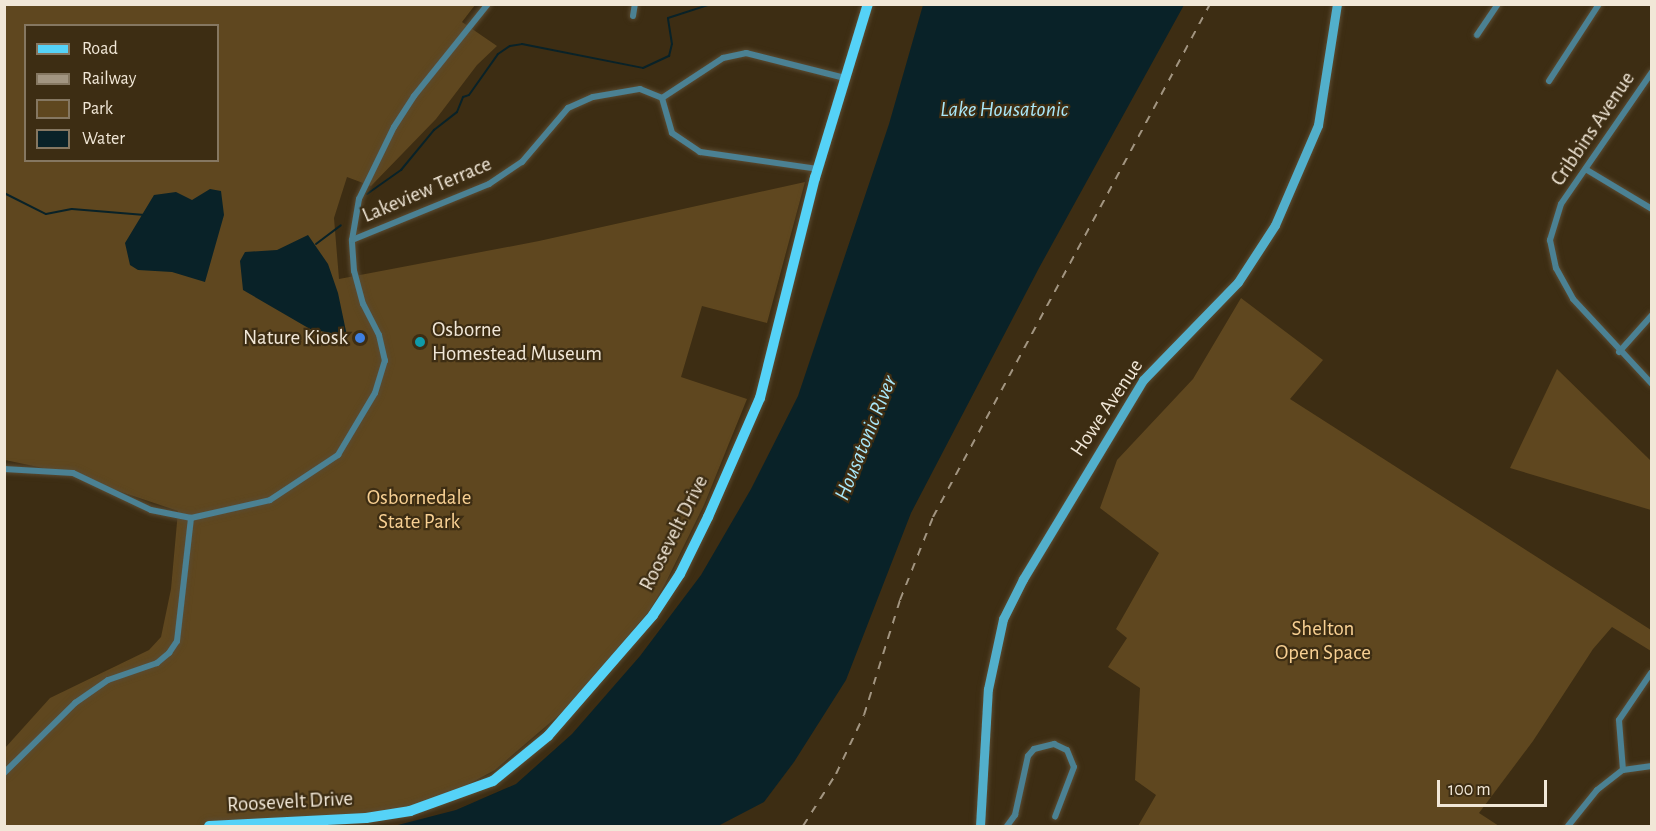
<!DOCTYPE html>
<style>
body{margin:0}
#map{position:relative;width:1656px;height:831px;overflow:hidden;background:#3d2d13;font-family:"Alegreya Sans",sans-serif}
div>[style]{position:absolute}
.green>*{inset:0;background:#5f471f}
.water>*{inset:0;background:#092228}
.stream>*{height:2px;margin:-1px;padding:0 1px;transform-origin:1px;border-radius:1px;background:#092228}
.roads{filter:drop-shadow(0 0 2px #5a4b32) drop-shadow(0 0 2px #5a4b32)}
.street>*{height:6px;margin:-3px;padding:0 3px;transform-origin:3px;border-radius:3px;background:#4b8193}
.secondary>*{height:9px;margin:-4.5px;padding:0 4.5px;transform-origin:4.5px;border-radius:4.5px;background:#52afcb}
.primary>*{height:10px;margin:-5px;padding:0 5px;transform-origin:5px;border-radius:5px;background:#55d2f7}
.rail>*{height:2px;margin-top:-1px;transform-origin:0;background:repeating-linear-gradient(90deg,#a29581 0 8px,transparent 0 16px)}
.dots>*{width:16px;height:16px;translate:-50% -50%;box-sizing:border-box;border:3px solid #3d2d13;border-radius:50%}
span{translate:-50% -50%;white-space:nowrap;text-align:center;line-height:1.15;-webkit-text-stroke:4.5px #3d2d13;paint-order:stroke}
.street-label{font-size:21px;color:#f1e7d7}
.poi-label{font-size:21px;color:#f1e7d7}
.left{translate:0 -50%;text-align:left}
.right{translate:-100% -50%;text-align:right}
.park-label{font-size:21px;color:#f8d093}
.water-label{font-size:22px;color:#a9e7f9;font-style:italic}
.frame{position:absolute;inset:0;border:6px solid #f1e7d7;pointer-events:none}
.legend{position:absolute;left:24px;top:24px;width:195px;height:138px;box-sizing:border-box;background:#3d2d13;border:2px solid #857761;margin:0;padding:8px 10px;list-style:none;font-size:18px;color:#f1e7d7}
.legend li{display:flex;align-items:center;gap:12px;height:30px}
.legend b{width:30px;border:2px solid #857761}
.scale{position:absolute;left:1437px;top:780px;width:110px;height:27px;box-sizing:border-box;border:3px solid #f1e7d7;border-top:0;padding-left:8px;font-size:18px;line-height:21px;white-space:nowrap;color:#f1e7d7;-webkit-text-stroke:4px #3d2d13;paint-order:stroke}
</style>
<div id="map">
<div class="green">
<i style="clip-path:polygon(evenodd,5px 5px,475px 5px,462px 22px,497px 46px,477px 65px,436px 119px,371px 186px,347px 177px,334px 218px,339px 279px,539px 241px,805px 182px,767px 323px,702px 306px,681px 377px,747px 399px,704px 505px,665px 584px,650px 610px,566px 709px,495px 770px,444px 797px,402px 809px,342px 818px,214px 826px,5px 826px,5px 748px,50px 698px,149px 650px,161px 637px,171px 589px,178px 511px,62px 472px,5px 460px,5px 5px,26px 26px,218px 26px,218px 160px,26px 160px,26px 26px)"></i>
<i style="clip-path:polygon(1241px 298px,1323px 360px,1290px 399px,1651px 630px,1651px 651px,1612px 627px,1593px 649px,1533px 741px,1479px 813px,1499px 826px,1138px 826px,1156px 795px,1135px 780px,1140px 688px,1108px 667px,1127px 638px,1116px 629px,1159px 553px,1100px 508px,1117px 460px,1193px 379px)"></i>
<i style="clip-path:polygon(1557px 369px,1651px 461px,1651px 510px,1510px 468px)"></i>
</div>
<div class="water">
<i style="clip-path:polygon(923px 5px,1184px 5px,1039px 268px,911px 513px,846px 680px,794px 762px,764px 802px,718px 826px,394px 826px,456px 810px,516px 784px,572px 734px,640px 656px,701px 575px,751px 489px,798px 396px,889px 124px)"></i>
<i style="clip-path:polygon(210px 189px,221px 191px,224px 215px,205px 282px,172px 272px,138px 270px,130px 265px,125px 243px,154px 195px,176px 192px,192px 200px)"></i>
<i style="clip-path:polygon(308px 235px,328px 264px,338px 293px,347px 336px,310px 329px,243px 290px,240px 261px,245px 252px,277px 250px)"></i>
</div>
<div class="stream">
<i style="left:4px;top:193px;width:47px;rotate:26.6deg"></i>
<i style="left:46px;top:214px;width:26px;rotate:-11deg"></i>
<i style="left:72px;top:209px;width:73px;rotate:4.7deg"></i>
<i style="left:367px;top:194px;width:42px;rotate:-35.2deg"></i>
<i style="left:401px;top:170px;width:52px;rotate:-50.5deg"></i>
<i style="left:434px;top:130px;width:29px;rotate:-38deg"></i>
<i style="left:457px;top:112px;width:16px;rotate:-68deg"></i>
<i style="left:463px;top:97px;width:6px;rotate:-18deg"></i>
<i style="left:469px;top:95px;width:50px;rotate:-54.7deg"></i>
<i style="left:498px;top:54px;width:14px;rotate:-34deg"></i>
<i style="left:510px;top:46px;width:12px;rotate:-9deg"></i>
<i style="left:522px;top:44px;width:123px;rotate:11.2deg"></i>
<i style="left:643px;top:68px;width:29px;rotate:-25deg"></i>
<i style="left:669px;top:56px;width:12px;rotate:-76deg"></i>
<i style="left:672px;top:44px;width:26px;rotate:-99deg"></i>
<i style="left:668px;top:18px;width:45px;rotate:-18deg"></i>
<i style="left:316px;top:244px;width:31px;rotate:-37deg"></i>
</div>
<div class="roads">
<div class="street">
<i style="left:633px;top:16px;width:12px;rotate:-81deg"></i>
<i style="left:1477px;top:35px;width:37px;rotate:-56deg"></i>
<i style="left:1652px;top:72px;width:160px;rotate:124.6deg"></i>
<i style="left:1561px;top:204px;width:38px;rotate:107deg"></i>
<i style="left:1550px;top:240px;width:29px;rotate:78deg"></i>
<i style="left:1556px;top:268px;width:35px;rotate:61deg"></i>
<i style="left:1573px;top:299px;width:116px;rotate:47.1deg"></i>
<i style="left:1549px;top:81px;width:92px;rotate:-57deg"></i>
<i style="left:662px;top:98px;width:36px;rotate:74deg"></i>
<i style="left:672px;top:133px;width:34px;rotate:34deg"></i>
<i style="left:700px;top:152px;width:119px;rotate:8.2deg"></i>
<i style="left:1587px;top:170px;width:76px;rotate:31deg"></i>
<i style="left:352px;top:240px;width:148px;rotate:-22.2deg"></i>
<i style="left:489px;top:184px;width:40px;rotate:-34deg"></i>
<i style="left:522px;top:162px;width:71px;rotate:-49.6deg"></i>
<i style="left:568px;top:108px;width:27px;rotate:-24deg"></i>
<i style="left:593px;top:97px;width:48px;rotate:-9.7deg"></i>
<i style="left:640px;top:89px;width:24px;rotate:22deg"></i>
<i style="left:662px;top:98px;width:73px;rotate:-33.3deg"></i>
<i style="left:723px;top:58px;width:24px;rotate:-12deg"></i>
<i style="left:746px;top:53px;width:102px;rotate:14.2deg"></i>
<i style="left:1619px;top:352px;width:50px;rotate:-48.3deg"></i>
<i style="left:4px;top:469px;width:69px;rotate:3.3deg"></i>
<i style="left:73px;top:473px;width:86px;rotate:25.4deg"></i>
<i style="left:151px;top:510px;width:41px;rotate:11.3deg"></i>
<i style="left:191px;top:518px;width:81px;rotate:-12.8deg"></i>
<i style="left:270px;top:500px;width:82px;rotate:-33.5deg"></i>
<i style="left:338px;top:455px;width:72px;rotate:-59.2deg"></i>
<i style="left:375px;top:393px;width:34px;rotate:-73deg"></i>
<i style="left:385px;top:361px;width:27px;rotate:-103deg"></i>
<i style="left:379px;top:335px;width:35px;rotate:-117deg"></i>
<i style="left:363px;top:304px;width:34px;rotate:-105deg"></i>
<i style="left:354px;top:271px;width:31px;rotate:-94deg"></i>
<i style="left:352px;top:240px;width:42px;rotate:-80.3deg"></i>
<i style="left:359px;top:199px;width:80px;rotate:-64.1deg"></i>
<i style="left:394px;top:127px;width:37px;rotate:-57deg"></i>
<i style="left:414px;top:96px;width:118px;rotate:-51.2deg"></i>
<i style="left:1623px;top:770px;width:50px;rotate:-94.6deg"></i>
<i style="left:1619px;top:720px;width:57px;rotate:-55.8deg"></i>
<i style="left:4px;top:773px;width:100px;rotate:-44.6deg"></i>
<i style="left:75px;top:703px;width:40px;rotate:-34.9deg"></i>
<i style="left:108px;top:680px;width:52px;rotate:-19.1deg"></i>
<i style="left:157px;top:663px;width:16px;rotate:-40deg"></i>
<i style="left:169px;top:653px;width:14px;rotate:-56deg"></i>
<i style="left:177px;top:641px;width:124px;rotate:-83.5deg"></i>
<i style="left:1007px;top:826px;width:14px;rotate:-54deg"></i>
<i style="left:1015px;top:815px;width:60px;rotate:-77.6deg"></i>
<i style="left:1028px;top:756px;width:9px;rotate:-49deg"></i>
<i style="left:1034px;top:749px;width:21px;rotate:-14deg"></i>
<i style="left:1054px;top:744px;width:14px;rotate:25deg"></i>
<i style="left:1067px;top:750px;width:18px;rotate:68deg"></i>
<i style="left:1074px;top:767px;width:53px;rotate:110.8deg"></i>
<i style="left:1568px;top:826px;width:46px;rotate:-51.1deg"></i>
<i style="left:1597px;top:790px;width:33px;rotate:-38deg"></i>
<i style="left:1623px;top:770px;width:29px;rotate:-8deg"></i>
</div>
<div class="secondary">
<i style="left:980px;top:826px;width:137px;rotate:-86.7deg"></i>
<i style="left:988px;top:689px;width:72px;rotate:-77.9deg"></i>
<i style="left:1003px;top:619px;width:45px;rotate:-63.4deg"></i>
<i style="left:1023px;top:579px;width:232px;rotate:-58.9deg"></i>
<i style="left:1143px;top:380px;width:136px;rotate:-45.9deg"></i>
<i style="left:1238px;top:282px;width:68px;rotate:-57deg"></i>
<i style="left:1275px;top:225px;width:109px;rotate:-66.7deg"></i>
<i style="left:1318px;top:125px;width:122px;rotate:-81.1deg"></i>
</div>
<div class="primary">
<i style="left:209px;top:826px;width:157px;rotate:-2.9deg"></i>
<i style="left:366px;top:818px;width:45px;rotate:-9deg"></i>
<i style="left:410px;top:811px;width:88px;rotate:-19.9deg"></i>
<i style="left:493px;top:781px;width:71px;rotate:-39.3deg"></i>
<i style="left:548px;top:736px;width:160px;rotate:-49deg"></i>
<i style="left:653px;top:615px;width:49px;rotate:-56.6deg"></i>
<i style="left:680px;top:574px;width:64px;rotate:-63.8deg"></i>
<i style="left:708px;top:517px;width:130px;rotate:-66.4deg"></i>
<i style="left:760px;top:398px;width:227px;rotate:-76deg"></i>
<i style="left:815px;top:178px;width:182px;rotate:-73.1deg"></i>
</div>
</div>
<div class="rail">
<i style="left:803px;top:826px;width:62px;rotate:-57.6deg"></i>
<i style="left:836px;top:774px;width:65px;rotate:-64.6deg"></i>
<i style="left:864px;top:715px;width:121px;rotate:-72.6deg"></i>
<i style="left:900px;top:600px;width:89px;rotate:-68.3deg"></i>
<i style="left:933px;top:517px;width:583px;rotate:-61.63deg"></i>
</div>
<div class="dots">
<i style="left:360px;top:338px;background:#3f7fe0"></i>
<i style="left:420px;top:342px;background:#0f9aa8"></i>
</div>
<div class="street-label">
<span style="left:1593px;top:129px;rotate:-56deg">Cribbins Avenue</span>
<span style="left:427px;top:190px;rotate:-23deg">Lakeview Terrace</span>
<span style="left:1107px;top:408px;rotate:-56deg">Howe Avenue</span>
<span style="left:674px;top:533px;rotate:-63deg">Roosevelt Drive</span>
<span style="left:290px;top:802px;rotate:-3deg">Roosevelt Drive</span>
</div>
<div class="poi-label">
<span class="left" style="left:432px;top:342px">Osborne<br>Homestead Museum</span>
<span class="right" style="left:348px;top:338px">Nature Kiosk</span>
</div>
<div class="park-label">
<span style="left:419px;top:510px">Osbornedale<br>State Park</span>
<span style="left:1323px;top:641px">Shelton<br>Open Space</span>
</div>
<div class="water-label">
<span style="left:1004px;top:110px">Lake Housatonic</span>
<span style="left:866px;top:438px;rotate:-68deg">Housatonic River</span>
</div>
<div class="frame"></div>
<ul class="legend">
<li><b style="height:8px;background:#55d2f7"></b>Road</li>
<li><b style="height:8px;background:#a29581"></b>Railway</li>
<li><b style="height:16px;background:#5f471f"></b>Park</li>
<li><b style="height:16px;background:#092228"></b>Water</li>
</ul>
<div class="scale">100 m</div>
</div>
